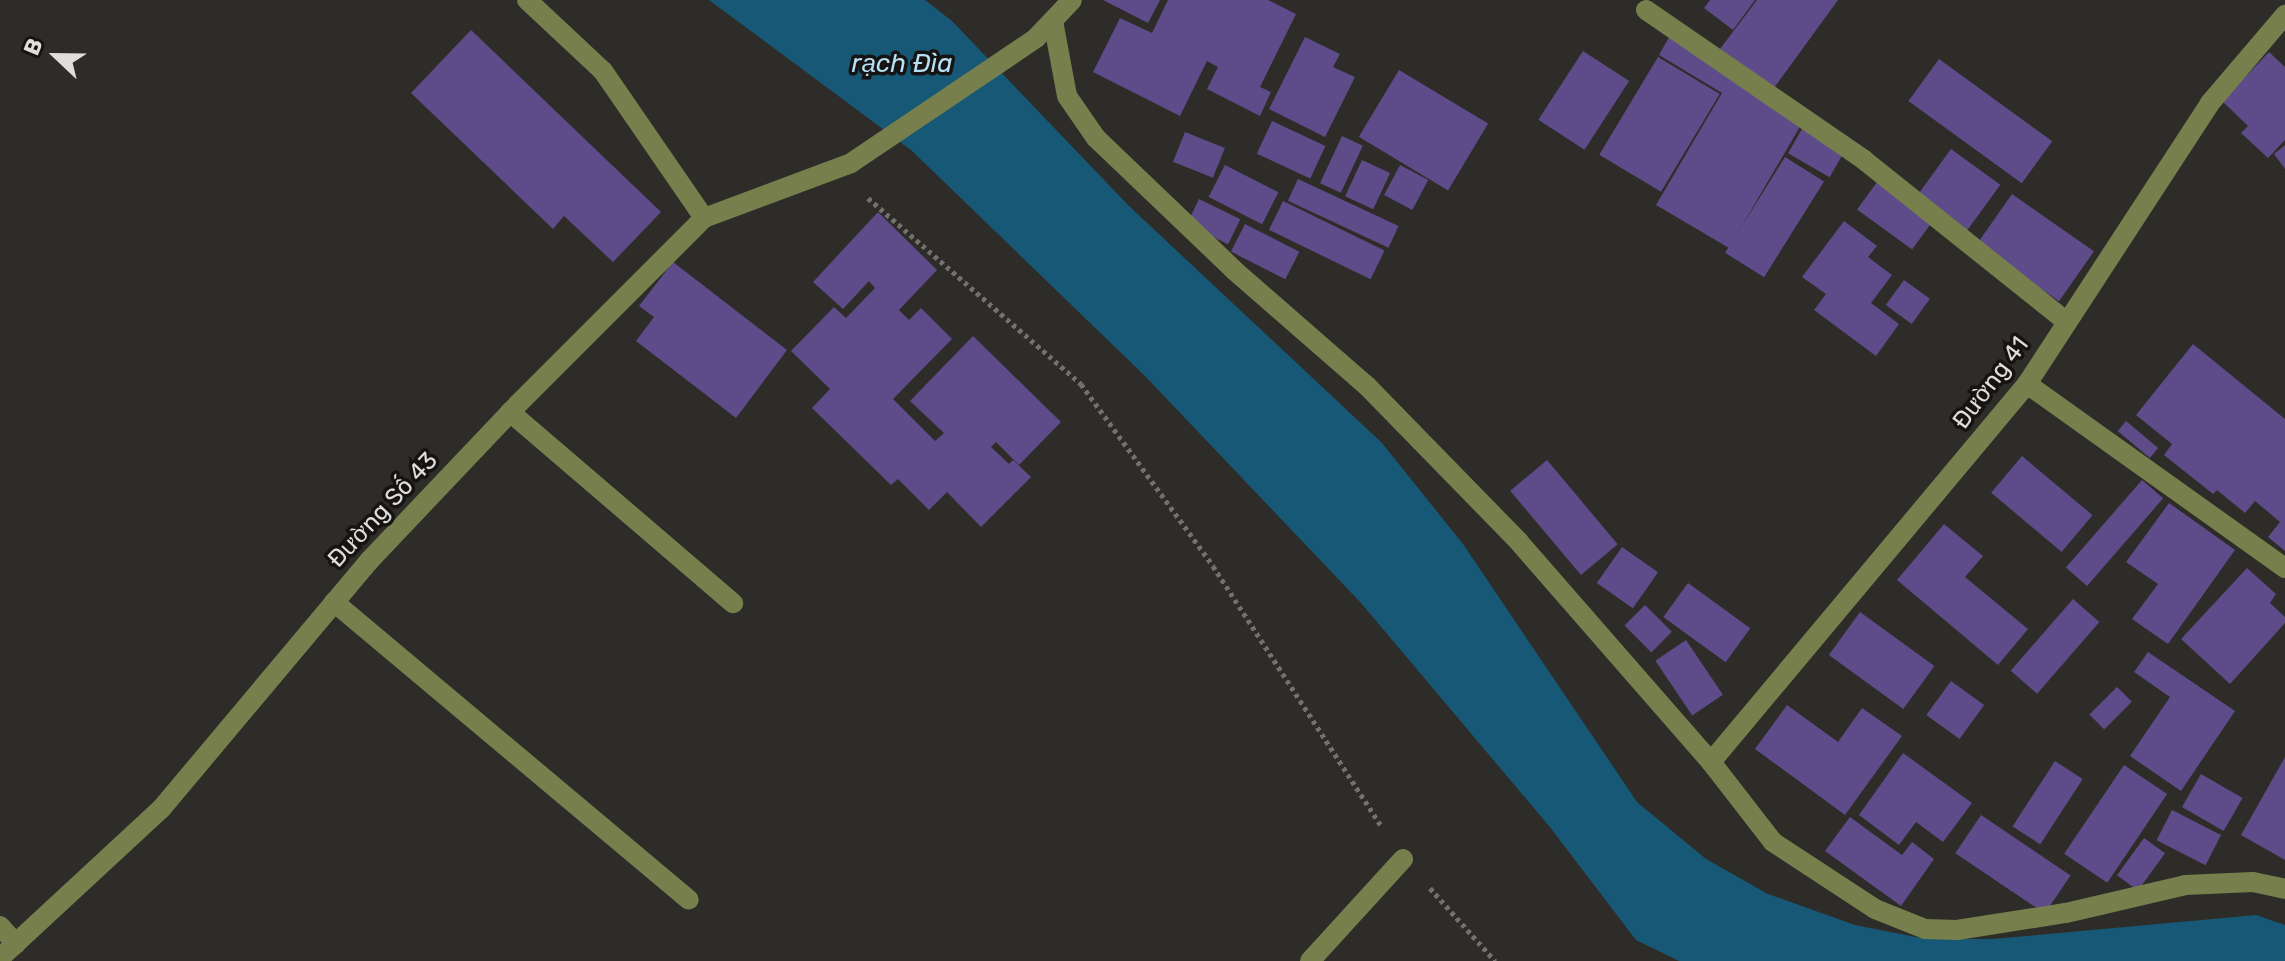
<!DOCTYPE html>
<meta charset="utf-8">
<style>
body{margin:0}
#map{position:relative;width:2285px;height:961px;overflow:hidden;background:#2e2c28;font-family:Rubik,sans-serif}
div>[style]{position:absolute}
.water>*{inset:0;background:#165875}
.building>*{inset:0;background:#5e4b89;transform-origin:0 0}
.path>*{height:5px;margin-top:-2.5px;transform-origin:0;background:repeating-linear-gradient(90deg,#73716e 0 4px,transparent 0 8px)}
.minor>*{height:20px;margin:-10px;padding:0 10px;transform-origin:10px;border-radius:10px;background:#77804d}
span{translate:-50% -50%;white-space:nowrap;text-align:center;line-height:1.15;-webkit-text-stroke:7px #151412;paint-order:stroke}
.street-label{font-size:24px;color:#e0dedb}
.water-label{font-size:26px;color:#b6def4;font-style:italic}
.north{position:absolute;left:16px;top:16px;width:80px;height:80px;-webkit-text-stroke:6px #151412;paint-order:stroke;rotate:292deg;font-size:22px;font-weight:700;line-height:32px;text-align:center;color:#e0dedb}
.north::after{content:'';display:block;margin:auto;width:28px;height:36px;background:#e0dedb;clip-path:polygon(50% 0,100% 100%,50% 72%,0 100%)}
</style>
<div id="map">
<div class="water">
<i style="clip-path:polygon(709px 0,925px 0,952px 21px,1129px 206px,1382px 443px,1463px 544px,1637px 802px,1706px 859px,1768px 894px,1855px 925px,1926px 939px,1993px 939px,2256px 915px,2285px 925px,2285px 961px,1679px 961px,1636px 940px,1549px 826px,1361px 603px,1145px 376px,911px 150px)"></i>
</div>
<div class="building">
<i style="clip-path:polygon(1103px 0,1160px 0,1148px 23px)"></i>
<i style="clip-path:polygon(1168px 0,1268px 0,1296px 14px,1260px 87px,1271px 92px,1260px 116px,1207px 89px,1218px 67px,1207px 61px,1180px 116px,1093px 72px,1120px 18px,1152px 33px)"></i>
<i style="clip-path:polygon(1710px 0,1755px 0,1733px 30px,1704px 8px)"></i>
<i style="clip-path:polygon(1757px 0,1838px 0,1774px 88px,1720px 49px)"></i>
<i style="clip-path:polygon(471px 30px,661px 212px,613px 262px,564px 216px,553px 229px,411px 93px)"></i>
<i style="clip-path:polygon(1672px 32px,1808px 113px,1729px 248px,1656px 205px,1722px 93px,1659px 55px)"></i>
<i style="clip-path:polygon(1305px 37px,1340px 54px,1333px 67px,1355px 77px,1325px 137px,1269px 109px)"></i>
<i style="left:1583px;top:51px;width:55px;height:82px;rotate:33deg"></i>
<i style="clip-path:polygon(2269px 52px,2285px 67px,2285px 140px,2268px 158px,2241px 133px,2248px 126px,2222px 101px)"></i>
<i style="left:1658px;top:57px;width:72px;height:114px;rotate:31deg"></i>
<i style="left:1939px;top:59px;width:140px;height:52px;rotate:36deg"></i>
<i style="left:1399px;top:70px;width:104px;height:78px;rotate:31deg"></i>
<i style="left:1272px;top:121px;width:59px;height:36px;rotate:25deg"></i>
<i style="left:1806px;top:122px;width:48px;height:36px;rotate:30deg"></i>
<i style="left:1185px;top:132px;width:43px;height:32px;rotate:22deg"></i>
<i style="left:1342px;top:136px;width:23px;height:52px;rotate:25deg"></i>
<i style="clip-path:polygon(2285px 145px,2285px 169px,2274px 154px)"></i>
<i style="left:1951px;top:149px;width:61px;height:59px;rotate:36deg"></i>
<i style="left:1785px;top:157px;width:46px;height:113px;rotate:32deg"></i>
<i style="left:1362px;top:160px;width:31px;height:40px;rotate:25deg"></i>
<i style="left:1225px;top:165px;width:60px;height:36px;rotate:27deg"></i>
<i style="left:1400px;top:165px;width:32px;height:34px;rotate:28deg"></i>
<i style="left:1880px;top:178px;width:68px;height:39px;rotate:36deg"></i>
<i style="left:1298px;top:179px;width:111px;height:24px;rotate:25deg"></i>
<i style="left:2012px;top:194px;width:100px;height:61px;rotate:35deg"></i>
<i style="left:1199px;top:199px;width:46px;height:28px;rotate:26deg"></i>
<i style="left:1283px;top:201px;width:113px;height:32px;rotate:26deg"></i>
<i style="clip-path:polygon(878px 212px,937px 270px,899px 310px,909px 320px,921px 308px,952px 339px,893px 399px,935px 441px,944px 433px,910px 401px,973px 336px,1061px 422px,1019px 465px,996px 442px,991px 447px,1009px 464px,1013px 460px,1031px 477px,981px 527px,947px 492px,929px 510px,898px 479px,891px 485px,812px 408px,830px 389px,791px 351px,834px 307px,846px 318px,875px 288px,869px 281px,843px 309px,813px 282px)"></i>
<i style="clip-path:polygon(1844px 221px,1877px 246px,1868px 257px,1892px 275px,1871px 303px,1899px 324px,1876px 356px,1814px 310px,1826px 294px,1802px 277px)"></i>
<i style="left:1245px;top:224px;width:61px;height:31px;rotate:27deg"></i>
<i style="clip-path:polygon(673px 262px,787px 350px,736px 418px,636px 341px,654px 317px,639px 306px)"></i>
<i style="left:1904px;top:280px;width:32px;height:31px;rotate:36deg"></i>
<i style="clip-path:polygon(2193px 344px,2285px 419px,2285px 551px,2268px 537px,2280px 522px,2255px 501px,2245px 513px,2217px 490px,2213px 494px,2164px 455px,2172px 444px,2136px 415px)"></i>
<i style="left:2126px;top:421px;width:42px;height:13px;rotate:40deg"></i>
<i style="left:2022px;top:456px;width:92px;height:48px;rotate:40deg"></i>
<i style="left:1547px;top:460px;width:110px;height:48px;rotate:50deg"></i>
<i style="left:2142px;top:480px;width:28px;height:116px;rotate:41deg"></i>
<i style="clip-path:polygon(2169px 503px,2235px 550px,2168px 644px,2132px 619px,2158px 584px,2126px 562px)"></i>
<i style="clip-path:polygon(1944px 524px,1983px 556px,1965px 577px,2028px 629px,1998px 665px,1897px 580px)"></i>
<i style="left:1622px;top:547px;width:44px;height:44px;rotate:35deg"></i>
<i style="clip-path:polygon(2247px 568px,2276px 594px,2270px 603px,2285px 617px,2285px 623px,2230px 684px,2181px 639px)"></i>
<i style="left:1688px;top:583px;width:77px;height:42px;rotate:36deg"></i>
<i style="left:2073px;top:599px;width:35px;height:95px;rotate:41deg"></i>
<i style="left:1645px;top:605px;width:38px;height:29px;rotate:45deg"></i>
<i style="left:1860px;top:612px;width:92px;height:53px;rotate:36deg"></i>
<i style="left:1686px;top:640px;width:66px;height:37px;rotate:56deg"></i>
<i style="clip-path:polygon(2148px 652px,2235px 711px,2181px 791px,2130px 756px,2170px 697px,2134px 672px)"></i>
<i style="left:1951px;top:681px;width:41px;height:42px;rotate:36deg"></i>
<i style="left:2117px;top:687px;width:21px;height:39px;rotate:45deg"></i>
<i style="clip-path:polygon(1787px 705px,1838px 742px,1862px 708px,1902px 736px,1845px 815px,1755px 749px)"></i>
<i style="clip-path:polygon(1903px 753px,1972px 803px,1943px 842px,1916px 822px,1899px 845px,1859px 815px)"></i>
<i style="clip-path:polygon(2285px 757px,2285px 860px,2241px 835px)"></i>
<i style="left:2055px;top:761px;width:33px;height:78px;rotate:33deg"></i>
<i style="left:2124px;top:765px;width:52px;height:107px;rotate:34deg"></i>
<i style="left:2201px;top:774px;width:48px;height:38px;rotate:30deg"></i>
<i style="left:2172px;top:810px;width:55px;height:34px;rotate:27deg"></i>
<i style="left:1981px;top:815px;width:108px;height:46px;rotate:34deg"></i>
<i style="clip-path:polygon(1850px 817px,1902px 855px,1912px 842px,1934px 859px,1901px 906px,1825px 851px)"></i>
<i style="left:2144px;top:838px;width:26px;height:46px;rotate:36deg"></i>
</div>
<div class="path">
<i style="left:868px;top:198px;width:283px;rotate:41.1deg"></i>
<i style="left:1081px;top:384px;width:225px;rotate:54deg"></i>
<i style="left:1213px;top:566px;width:311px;rotate:57.1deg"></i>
<i style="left:1430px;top:888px;width:98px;rotate:48.3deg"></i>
</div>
<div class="minor">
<i style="left:527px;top:0;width:104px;rotate:43.1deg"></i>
<i style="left:603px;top:71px;width:178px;rotate:55.5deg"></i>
<i style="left:1646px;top:10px;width:265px;rotate:34.5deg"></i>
<i style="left:1864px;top:160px;width:260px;rotate:38.6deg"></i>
<i style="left:1053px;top:21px;width:76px;rotate:79.4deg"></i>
<i style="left:1067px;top:96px;width:51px;rotate:55.4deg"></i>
<i style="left:1096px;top:138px;width:192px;rotate:43.7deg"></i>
<i style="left:1235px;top:271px;width:175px;rotate:41.1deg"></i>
<i style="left:1367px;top:386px;width:218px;rotate:45.7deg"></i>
<i style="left:1519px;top:542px;width:292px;rotate:48.9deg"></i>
<i style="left:1711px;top:762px;width:101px;rotate:52.2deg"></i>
<i style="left:1773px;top:842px;width:122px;rotate:33.3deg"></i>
<i style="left:1875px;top:909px;width:54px;rotate:21.8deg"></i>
<i style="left:1925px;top:929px;width:32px;rotate:2deg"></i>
<i style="left:1957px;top:930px;width:110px;rotate:-8.9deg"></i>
<i style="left:2066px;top:913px;width:122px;rotate:-13.2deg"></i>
<i style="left:2185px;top:885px;width:68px;rotate:-2.5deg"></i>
<i style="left:2253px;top:882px;width:33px;rotate:12deg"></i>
<i style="left:2027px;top:384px;width:317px;rotate:35.5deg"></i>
<i style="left:510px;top:412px;width:294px;rotate:40.6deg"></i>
<i style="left:334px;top:602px;width:463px;rotate:40deg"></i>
<i style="left:1711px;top:762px;width:493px;rotate:-50.1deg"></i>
<i style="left:2027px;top:384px;width:335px;rotate:-56.9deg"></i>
<i style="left:2210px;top:103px;width:116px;rotate:-49.6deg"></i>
<i style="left:0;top:926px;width:24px;rotate:48deg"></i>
<i style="left:0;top:958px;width:219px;rotate:-42.8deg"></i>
<i style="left:161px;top:809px;width:324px;rotate:-50deg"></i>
<i style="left:369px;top:561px;width:216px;rotate:-46.5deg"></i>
<i style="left:518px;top:404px;width:263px;rotate:-45deg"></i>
<i style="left:704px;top:218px;width:157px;rotate:-20.5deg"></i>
<i style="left:851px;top:163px;width:223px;rotate:-34deg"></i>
<i style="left:1036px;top:38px;width:52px;rotate:-46.5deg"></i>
<i style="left:1310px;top:961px;width:138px;rotate:-47.6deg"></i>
</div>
<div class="street-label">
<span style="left:1991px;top:383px;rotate:-53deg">Đường 41</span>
<span style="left:383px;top:510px;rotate:-47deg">Đường Số 43</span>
</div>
<div class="water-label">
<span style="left:902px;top:64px">rạch Đìa</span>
</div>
<div class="north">B</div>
</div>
